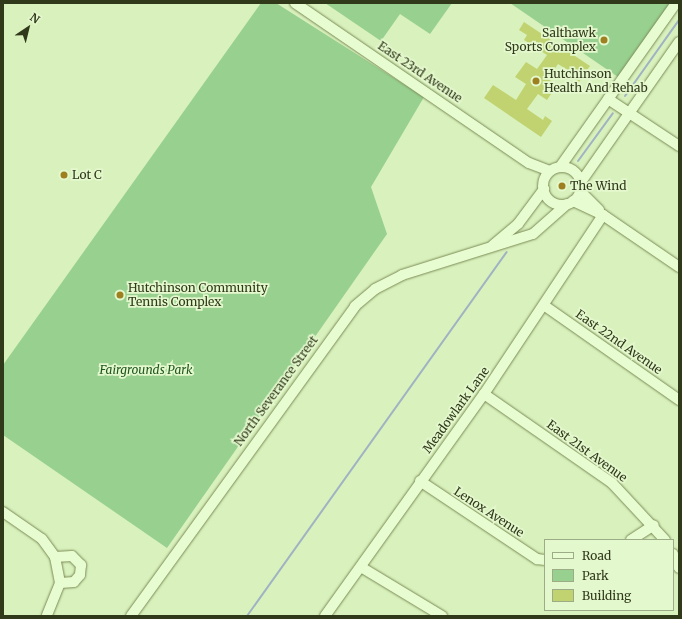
<!DOCTYPE html>
<style>
body{margin:0}
#map{position:relative;width:682px;height:619px;overflow:hidden;background:#d9f1bd;font-family:Merriweather,serif}
div>[style]{position:absolute}
.green>*{inset:0;background:#98d090}
.stream>*{height:2px;margin:-1px;padding:0 1px;transform-origin:1px;border-radius:1px;background:#a1b3c2}
.building>*{inset:0;background:#c1d370}
.roads{filter:drop-shadow(0 0 1px #7b8b55) drop-shadow(0 0 1px #7b8b55)}
.minor>*{height:10px;margin:-5px;padding:0 5px;transform-origin:5px;border-radius:5px;background:#e8fcd1}
.minor>.ring{margin:-5px;padding:0;box-sizing:content-box;background:none;border:10px solid #e8fcd1;border-radius:50%}
.dots>*{width:11px;height:11px;translate:-50% -50%;box-sizing:border-box;border:2px solid #e4f8cd;border-radius:50%}
span{translate:-50% -50%;white-space:nowrap;text-align:center;line-height:1.15;-webkit-text-stroke:3.5px #e4f8cd;paint-order:stroke}
.poi-label{font-size:12px;color:#31391b}
.right{translate:-100% -50%;text-align:right}
.left{translate:0 -50%;text-align:left}
.street-label{font-size:12px;color:#31391b}
.park-label{font-size:12px;color:#205721;font-style:italic}
.frame{position:absolute;inset:0;border:4px solid #31391b;pointer-events:none}
.legend{position:absolute;left:544px;top:539px;width:130px;height:72px;box-sizing:border-box;background:#e4f8cd;border:1px solid #9cac86;margin:0;padding:5px 7px;list-style:none;font-size:12px;color:#31391b}
.legend li{display:flex;align-items:center;gap:8px;height:20px}
.legend b{width:20px;border:1px solid #9cac86}
.north{position:absolute;left:8px;top:8px;width:40px;height:40px;-webkit-text-stroke:3px #e4f8cd;paint-order:stroke;rotate:35deg;font-size:11px;font-weight:700;line-height:16px;text-align:center;color:#31391b}
.north::after{content:'';display:block;margin:auto;width:14px;height:18px;background:#31391b;clip-path:polygon(50% 0,100% 100%,50% 72%,0 100%)}
</style>
<div id="map">
<div class="green">
<i style="clip-path:polygon(261px 3px,276px 3px,424px 97px,371px 187px,387px 234px,167px 548px,3px 435px,3px 365px)"></i>
<i style="clip-path:polygon(325px 3px,452px 3px,430px 34px,400px 14px,381px 41px)"></i>
<i style="clip-path:polygon(510px 3px,671px 3px,618px 77px)"></i>
</div>
<div class="stream">
<i style="left:625px;top:96px;width:93px;rotate:-54.6deg"></i>
<i style="left:578px;top:161px;width:59px;rotate:-53.9deg"></i>
<i style="left:247px;top:616px;width:447px;rotate:-54.5deg"></i>
</div>
<div class="building">
<i style="clip-path:polygon(524px 22px,590px 66px,579px 82px,570px 77px,573px 73px,558px 64px,548px 79px,557px 85px,547px 100px,538px 94px,527px 109px,543px 120px,545px 116px,552px 121px,541px 137px,484px 98px,493px 85px,516px 100px,526px 84px,515px 77px,526px 62px,537px 69px,547px 55px,524px 40px,527px 35px,519px 30px)"></i>
</div>
<div class="roads">
<div class="minor">
<i style="left:295px;top:3px;width:283px;rotate:34.4deg"></i>
<i style="left:529px;top:163px;width:22px;rotate:21deg"></i>
<i style="left:608px;top:99px;width:85px;rotate:33.5deg"></i>
<i style="left:560px;top:167px;width:201px;rotate:-54.7deg"></i>
<i class="ring" style="left:543px;top:167px;width:28px;height:28px"></i>
<i style="left:581px;top:182px;width:171px;rotate:-55deg"></i>
<i style="left:580px;top:191px;width:27px;rotate:45deg"></i>
<i style="left:573px;top:201px;width:33px;rotate:25deg"></i>
<i style="left:603px;top:215px;width:92px;rotate:34.4deg"></i>
<i style="left:493px;top:245px;width:33px;rotate:-40deg"></i>
<i style="left:518px;top:224px;width:44px;rotate:-53.4deg"></i>
<i style="left:545px;top:306px;width:164px;rotate:35deg"></i>
<i style="left:484px;top:394px;width:156px;rotate:34.8deg"></i>
<i style="left:612px;top:483px;width:78px;rotate:47.1deg"></i>
<i style="left:420px;top:481px;width:141px;rotate:33.7deg"></i>
<i style="left:537px;top:559px;width:8px;rotate:7deg"></i>
<i style="left:3px;top:512px;width:47px;rotate:34.7deg"></i>
<i style="left:42px;top:539px;width:22px;rotate:54deg"></i>
<i style="left:55px;top:557px;width:26px;rotate:79deg"></i>
<i style="left:60px;top:583px;width:35px;rotate:112deg"></i>
<i style="left:631px;top:540px;width:27px;rotate:-33deg"></i>
<i style="left:673px;top:554px;width:15px;rotate:67deg"></i>
<i style="left:55px;top:557px;width:17px;rotate:-3deg"></i>
<i style="left:72px;top:556px;width:13px;rotate:45deg"></i>
<i style="left:81px;top:565px;width:10px;rotate:96deg"></i>
<i style="left:80px;top:575px;width:9px;rotate:131deg"></i>
<i style="left:74px;top:582px;width:14px;rotate:176deg"></i>
<i style="left:361px;top:567px;width:95px;rotate:31.2deg"></i>
<i style="left:131px;top:616px;width:382px;rotate:-54.1deg"></i>
<i style="left:355px;top:306px;width:26px;rotate:-40deg"></i>
<i style="left:375px;top:289px;width:30px;rotate:-27deg"></i>
<i style="left:402px;top:275px;width:137px;rotate:-17.4deg"></i>
<i style="left:533px;top:234px;width:45px;rotate:-41.4deg"></i>
<i style="left:325px;top:616px;width:273px;rotate:-54.4deg"></i>
<i style="left:484px;top:394px;width:215px;rotate:-56.4deg"></i>
</div>
</div>
<div class="dots">
<i style="left:604px;top:40px;background:#9e8020"></i>
<i style="left:536px;top:81px;background:#9e8020"></i>
<i style="left:64px;top:175px;background:#9e8020"></i>
<i style="left:562px;top:186px;background:#9e8020"></i>
<i style="left:120px;top:295px;background:#9e8020"></i>
</div>
<div class="poi-label">
<span class="right" style="left:596px;top:40px">Salthawk<br>Sports Complex</span>
<span class="left" style="left:544px;top:81px">Hutchinson<br>Health And Rehab</span>
<span class="left" style="left:72px;top:175px">Lot C</span>
<span class="left" style="left:570px;top:186px">The Wind</span>
<span class="left" style="left:128px;top:295px">Hutchinson Community<br>Tennis Complex</span>
</div>
<div class="street-label">
<span style="left:420px;top:72px;rotate:34deg">East 23rd Avenue</span>
<span style="left:619px;top:342px;rotate:35deg">East 22nd Avenue</span>
<span style="left:276px;top:391px;rotate:-54deg">North Severance Street</span>
<span style="left:456px;top:410px;rotate:-54deg">Meadowlark Lane</span>
<span style="left:587px;top:451px;rotate:36deg">East 21st Avenue</span>
<span style="left:489px;top:512px;rotate:33deg">Lenox Avenue</span>
</div>
<div class="park-label">
<span style="left:146px;top:370px">Fairgrounds Park</span>
</div>
<div class="frame"></div>
<ul class="legend">
<li><b style="height:5px;background:#e8fcd1"></b>Road</li>
<li><b style="height:11px;background:#98d090"></b>Park</li>
<li><b style="height:11px;background:#c1d370"></b>Building</li>
</ul>
<div class="north">N</div>
</div>
